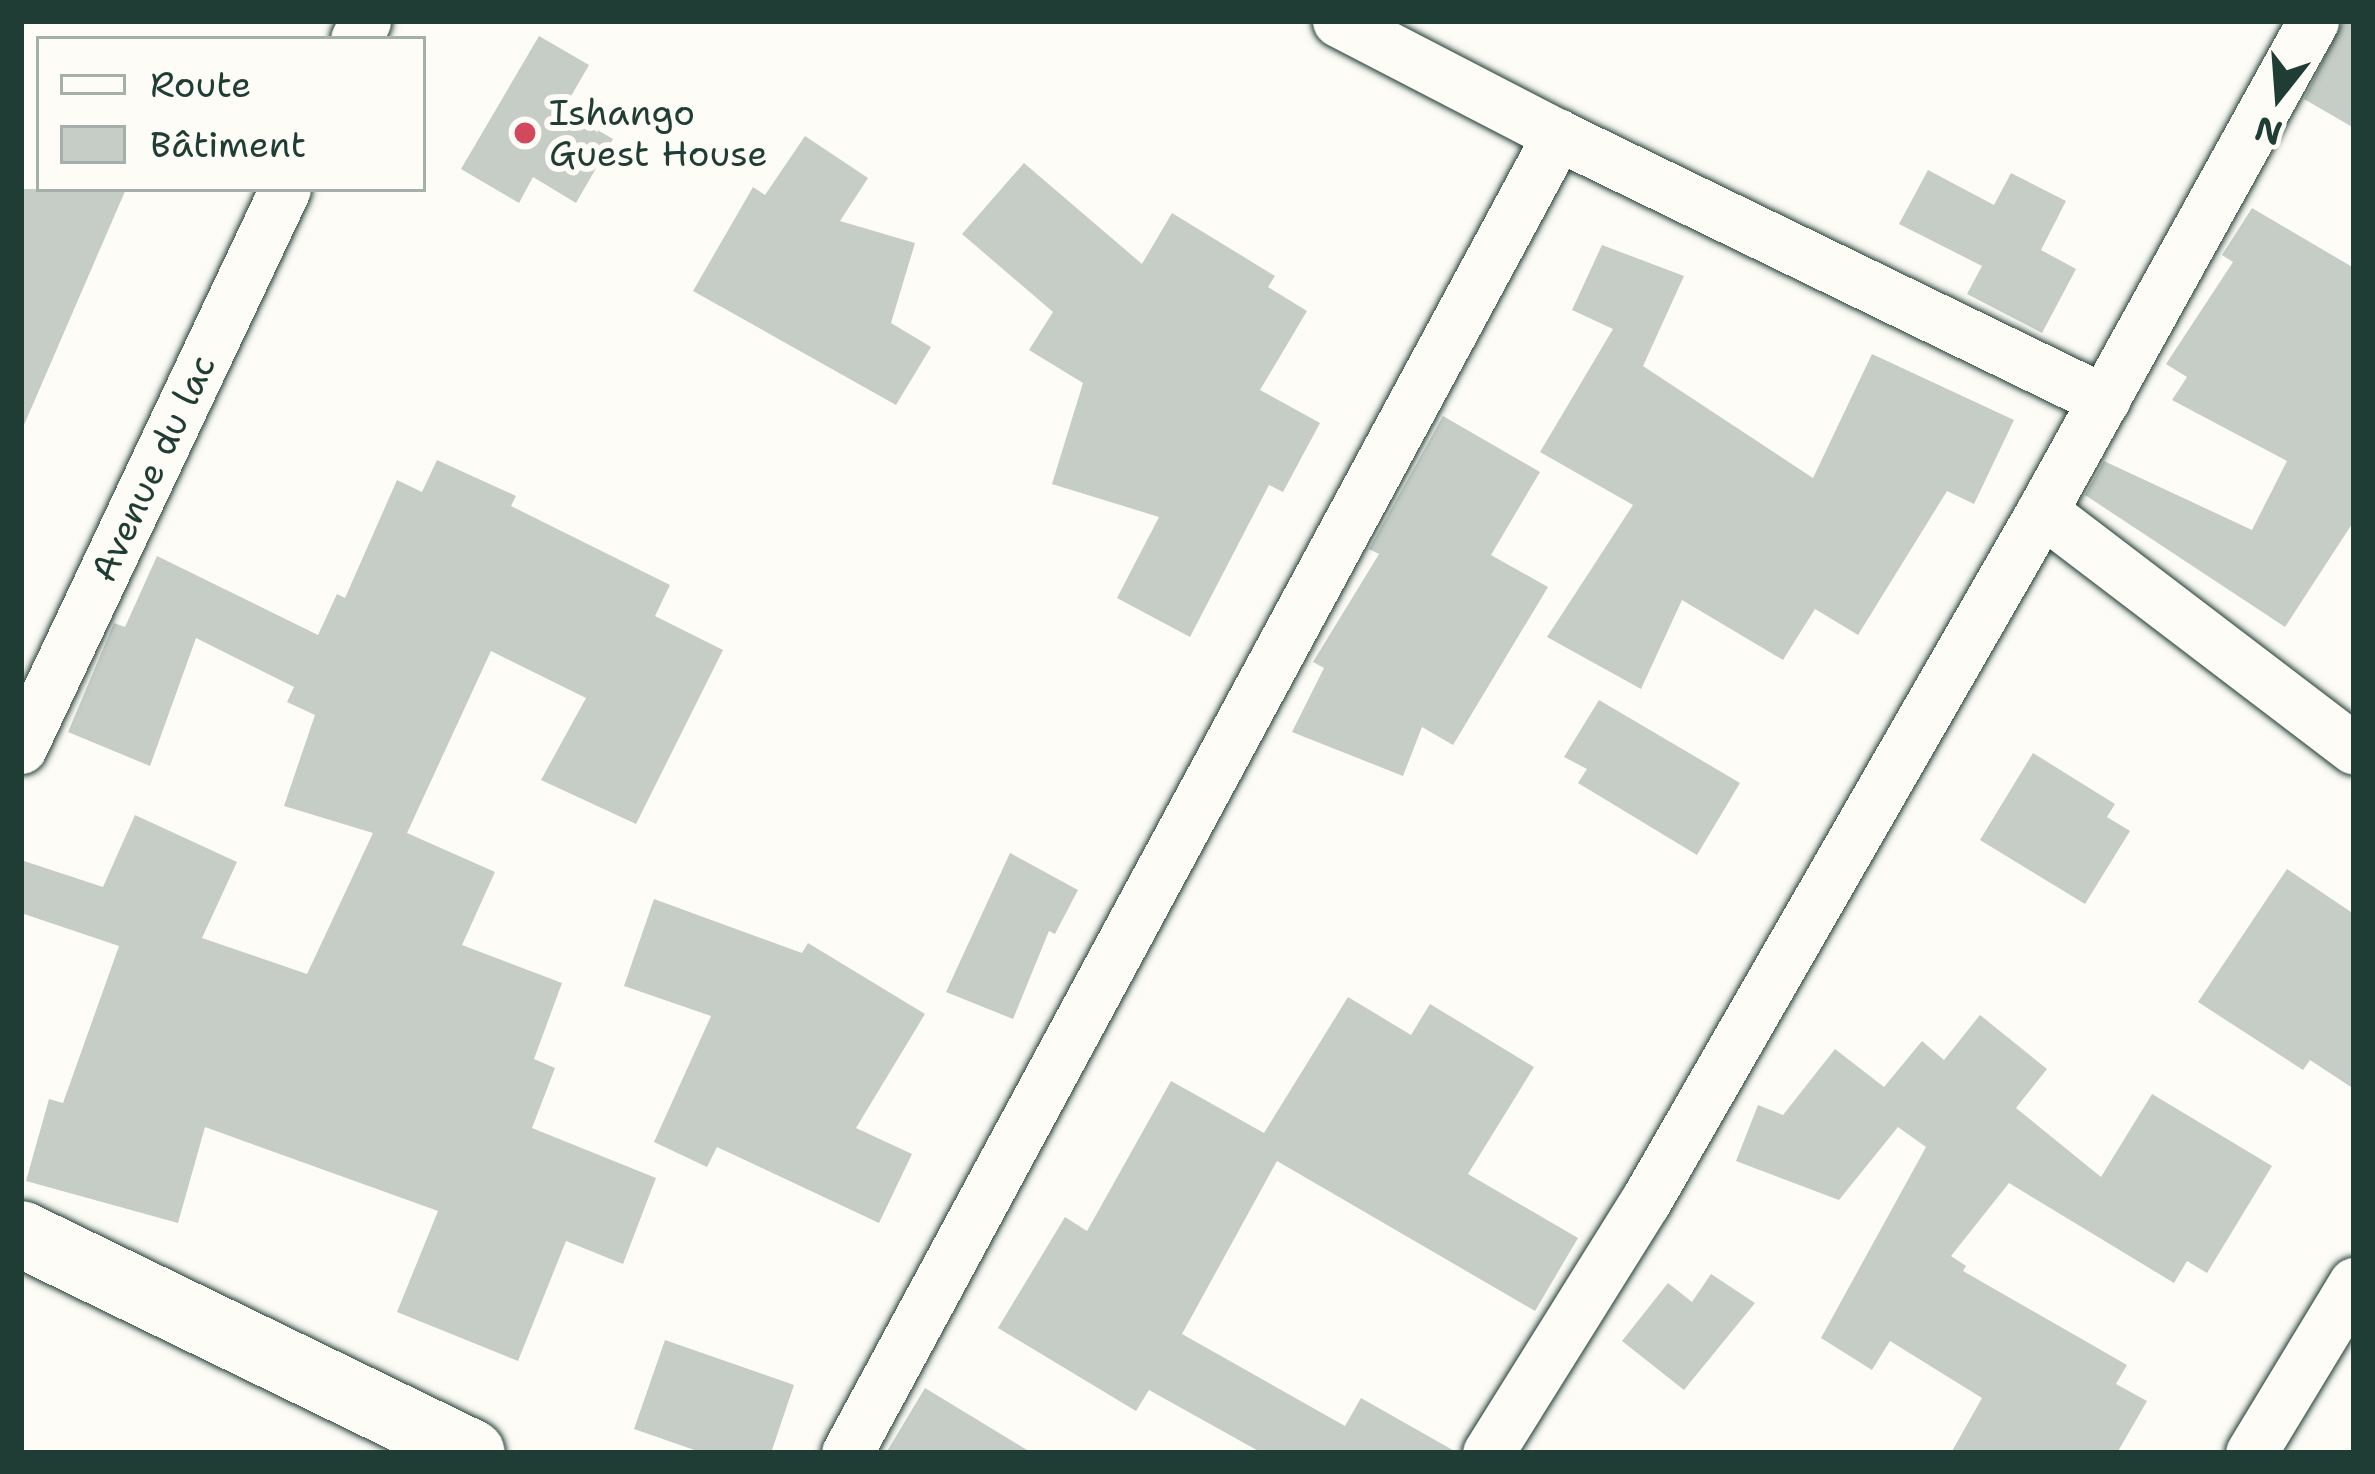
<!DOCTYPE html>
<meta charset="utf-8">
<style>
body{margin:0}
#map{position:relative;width:2375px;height:1474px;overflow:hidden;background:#fdfcf7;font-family:"Shantell Sans",sans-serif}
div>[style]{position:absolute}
.building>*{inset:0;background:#c6cdc7}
.roads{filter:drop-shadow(0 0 3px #1f3d34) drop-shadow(0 0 3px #1f3d34)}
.street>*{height:51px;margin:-25.5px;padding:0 25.5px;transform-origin:25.5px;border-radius:25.5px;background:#fdfcf7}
.secondary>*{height:66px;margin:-33px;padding:0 33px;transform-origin:33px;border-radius:33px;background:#fdfcf7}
.dots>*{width:33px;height:33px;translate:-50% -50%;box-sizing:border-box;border:6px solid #fdfcf7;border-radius:50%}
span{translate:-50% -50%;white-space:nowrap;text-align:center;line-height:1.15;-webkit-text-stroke:12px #fdfcf7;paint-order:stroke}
.poi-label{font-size:36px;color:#1f3d34}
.left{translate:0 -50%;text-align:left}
.street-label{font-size:36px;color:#1f3d34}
.frame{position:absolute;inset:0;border:24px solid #1f3d34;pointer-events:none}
.legend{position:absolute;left:36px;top:36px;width:390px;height:156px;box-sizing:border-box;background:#fdfcf7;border:3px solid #a4b0a9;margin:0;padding:15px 21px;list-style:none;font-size:36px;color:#1f3d34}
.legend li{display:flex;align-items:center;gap:24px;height:60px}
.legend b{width:60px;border:3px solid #a4b0a9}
.north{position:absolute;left:2219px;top:36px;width:120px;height:120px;-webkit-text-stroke:9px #fdfcf7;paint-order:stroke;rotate:197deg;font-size:33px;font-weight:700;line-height:48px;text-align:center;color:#1f3d34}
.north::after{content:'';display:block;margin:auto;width:42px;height:54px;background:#1f3d34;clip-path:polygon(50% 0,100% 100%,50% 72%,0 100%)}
</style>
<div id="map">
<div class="building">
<i style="clip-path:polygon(2343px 21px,2354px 21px,2354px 128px,2304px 99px)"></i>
<i style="clip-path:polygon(539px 36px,589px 65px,563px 110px,613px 139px,576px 203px,533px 177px,519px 203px,461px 169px)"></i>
<i style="clip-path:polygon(805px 136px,868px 178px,840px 221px,915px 243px,891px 323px,931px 347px,896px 405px,693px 291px,753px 187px,765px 195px)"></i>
<i style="clip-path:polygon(1024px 163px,1142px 264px,1172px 213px,1275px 276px,1268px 287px,1307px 311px,1260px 390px,1320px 423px,1283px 492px,1269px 485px,1190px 637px,1117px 598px,1159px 517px,1052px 484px,1083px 383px,1029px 350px,1053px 312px,962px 234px)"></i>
<i style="clip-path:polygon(1928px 170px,1994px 205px,2011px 173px,2066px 201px,2041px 250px,2076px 269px,2042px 333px,1967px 294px,1982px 266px,1899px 224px)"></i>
<i style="clip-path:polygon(21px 189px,126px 189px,21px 432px)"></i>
<i style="clip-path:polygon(2252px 208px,2354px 268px,2354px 521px,2285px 627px,2085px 495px,2104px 461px,2252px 530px,2287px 461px,2172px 400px,2187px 377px,2166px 364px,2233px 262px,2222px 255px)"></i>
<i style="clip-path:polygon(1602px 245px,1684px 276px,1643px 366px,1813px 478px,1872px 354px,2014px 420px,1974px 504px,1947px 491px,1858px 635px,1815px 609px,1783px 660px,1682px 600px,1641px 689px,1547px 637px,1633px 505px,1540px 452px,1613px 329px,1572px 310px)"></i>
<i style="clip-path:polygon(1443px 416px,1540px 472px,1491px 555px,1548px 587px,1453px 745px,1422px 727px,1403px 776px,1292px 732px,1324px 668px,1313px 662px,1379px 554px,1369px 549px)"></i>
<i style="clip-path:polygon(437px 460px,516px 496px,511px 506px,670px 585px,655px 616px,723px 650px,636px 824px,541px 780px,586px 698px,491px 651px,407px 833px,495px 872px,462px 945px,562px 983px,534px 1059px,555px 1068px,532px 1128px,656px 1178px,623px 1264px,566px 1241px,518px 1361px,397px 1312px,438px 1211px,205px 1127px,178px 1223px,26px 1181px,49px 1099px,63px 1103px,119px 946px,21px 913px,21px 860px,103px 887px,135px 815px,237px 862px,202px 938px,307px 974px,373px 833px,284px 806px,315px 715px,287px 702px,294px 687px,196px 638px,150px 766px,68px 732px,114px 623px,125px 627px,157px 556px,318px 635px,337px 594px,345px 598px,397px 480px,422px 492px)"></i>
<i style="clip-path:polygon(1599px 700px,1740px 783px,1697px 855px,1578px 783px,1587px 769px,1564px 757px)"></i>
<i style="clip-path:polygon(2033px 753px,2115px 804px,2107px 817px,2130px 831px,2085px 904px,1980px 840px)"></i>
<i style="clip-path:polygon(1010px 853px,1078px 890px,1055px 934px,1049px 931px,1013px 1019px,946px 992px)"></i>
<i style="clip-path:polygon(2287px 869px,2354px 914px,2354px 1089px,2310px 1060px,2303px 1070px,2198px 1002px)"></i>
<i style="clip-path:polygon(654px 899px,802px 953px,808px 943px,925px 1014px,856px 1128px,912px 1154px,879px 1223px,717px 1147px,707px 1167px,654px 1142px,711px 1016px,624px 986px)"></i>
<i style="clip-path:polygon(1348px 997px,1411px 1035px,1430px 1004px,1534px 1067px,1468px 1174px,1578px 1238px,1535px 1311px,1277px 1161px,1182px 1334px,1345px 1426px,1361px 1398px,1458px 1453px,1262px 1453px,1149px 1390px,1136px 1411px,998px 1328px,1065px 1217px,1087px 1231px,1171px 1081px,1264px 1133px)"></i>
<i style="clip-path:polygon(1980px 1015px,2047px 1069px,2016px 1108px,2101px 1177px,2152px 1094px,2272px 1166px,2207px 1273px,2187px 1261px,2174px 1283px,2009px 1183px,1951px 1256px,1966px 1266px,1963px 1271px,2127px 1365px,2116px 1384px,2147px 1401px,2117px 1453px,1951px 1453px,1982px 1398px,1890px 1341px,1872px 1370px,1821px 1338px,1926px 1147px,1898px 1127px,1839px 1200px,1736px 1161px,1758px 1105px,1783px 1115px,1835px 1049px,1884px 1087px,1922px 1041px,1944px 1060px)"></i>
<i style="clip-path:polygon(1711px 1274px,1755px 1303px,1684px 1390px,1622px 1341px,1668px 1283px,1692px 1302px)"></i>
<i style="clip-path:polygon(665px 1340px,794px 1385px,771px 1453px,703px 1453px,634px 1429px)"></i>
<i style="clip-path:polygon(925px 1388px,1032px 1453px,886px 1453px)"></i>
</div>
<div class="roads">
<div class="street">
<i style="left:1338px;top:21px;width:248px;rotate:27.4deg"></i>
<i style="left:1558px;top:135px;width:607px;rotate:25.89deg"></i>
<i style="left:356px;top:39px;width:20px;rotate:-63deg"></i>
<i style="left:2042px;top:511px;width:392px;rotate:37.3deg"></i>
<i style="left:21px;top:748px;width:618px;rotate:-64.72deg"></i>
<i style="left:847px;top:1453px;width:1498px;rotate:-61.66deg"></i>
<i style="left:1488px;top:1453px;width:296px;rotate:-58deg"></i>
<i style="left:1645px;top:1202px;width:797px;rotate:-60.12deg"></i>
<i style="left:2042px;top:511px;width:560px;rotate:-61.05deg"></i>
<i style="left:2251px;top:1453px;width:199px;rotate:-58.8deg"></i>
</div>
<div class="secondary">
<i style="left:21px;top:1234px;width:501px;rotate:25.9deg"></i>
</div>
</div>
<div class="dots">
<i style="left:525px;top:133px;background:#d1495b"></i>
</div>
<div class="poi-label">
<span class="left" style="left:549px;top:133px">Ishango<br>Guest House</span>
</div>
<div class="street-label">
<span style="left:153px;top:468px;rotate:-65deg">Avenue du lac</span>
</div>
<div class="frame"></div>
<ul class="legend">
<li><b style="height:15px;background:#fdfcf7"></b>Route</li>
<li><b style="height:33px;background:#c6cdc7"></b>Bâtiment</li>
</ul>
<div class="north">N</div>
</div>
